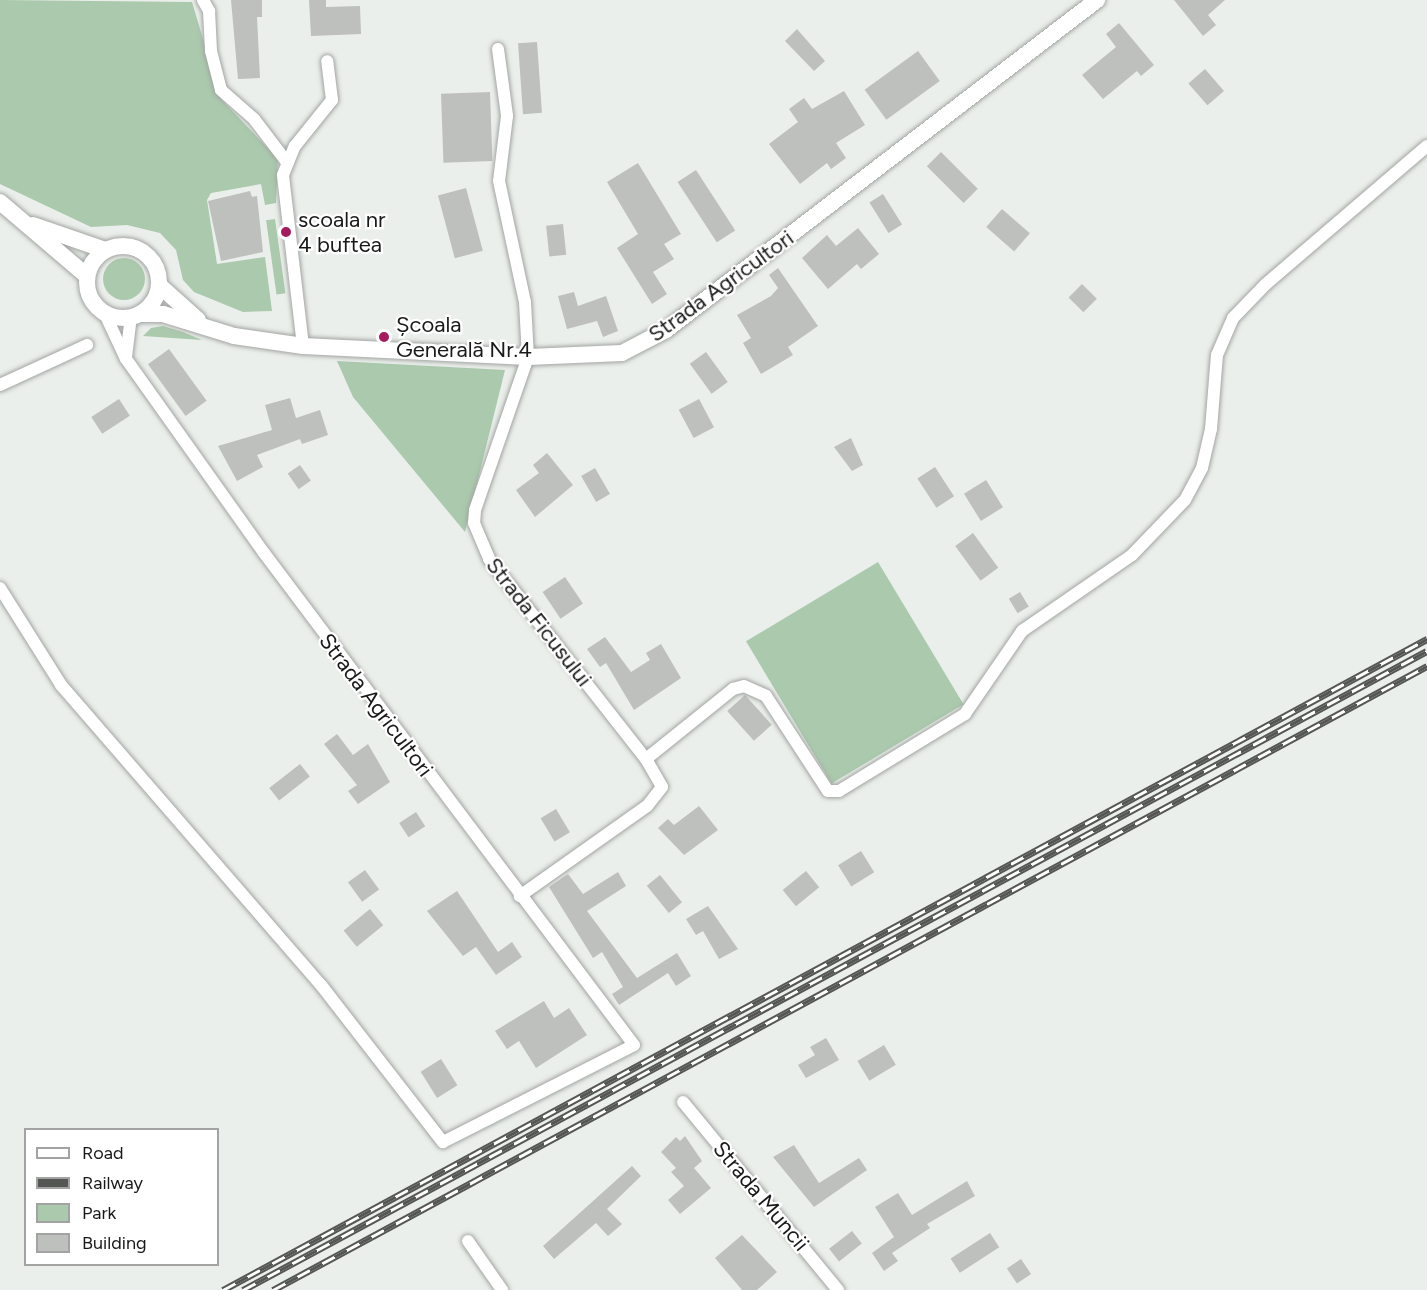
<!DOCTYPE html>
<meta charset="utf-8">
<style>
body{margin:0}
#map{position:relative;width:1427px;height:1290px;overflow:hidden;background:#ebefeb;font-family:Figtree,sans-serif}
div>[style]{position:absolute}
.green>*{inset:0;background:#aac9ad;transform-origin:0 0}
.round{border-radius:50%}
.building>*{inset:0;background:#bdc0bd;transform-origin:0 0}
.roads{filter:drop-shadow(0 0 2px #a2a5a2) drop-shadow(0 0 2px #a2a5a2)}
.minor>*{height:12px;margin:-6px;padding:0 6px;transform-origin:6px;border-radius:6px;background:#fff}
.secondary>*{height:16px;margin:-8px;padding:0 8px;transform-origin:8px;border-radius:8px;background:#fff}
.secondary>.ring{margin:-8px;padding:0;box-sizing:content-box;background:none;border:16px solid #fff;border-radius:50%}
.rail>*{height:7px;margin-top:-3.5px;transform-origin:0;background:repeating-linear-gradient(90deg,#fff 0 14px,#545654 0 28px);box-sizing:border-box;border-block:2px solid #545654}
.dots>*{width:16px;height:16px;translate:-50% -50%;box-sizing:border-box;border:3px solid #fff;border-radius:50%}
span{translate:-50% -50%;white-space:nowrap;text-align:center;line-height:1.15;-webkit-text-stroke:4.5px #fff;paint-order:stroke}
.poi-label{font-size:22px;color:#181918}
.left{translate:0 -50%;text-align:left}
.street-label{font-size:22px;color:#181918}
.legend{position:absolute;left:24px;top:1128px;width:195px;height:138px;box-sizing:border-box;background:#fff;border:2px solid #a3a3a3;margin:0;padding:8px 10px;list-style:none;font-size:18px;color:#181918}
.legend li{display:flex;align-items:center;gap:12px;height:30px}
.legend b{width:30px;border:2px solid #a3a3a3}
</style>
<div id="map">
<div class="green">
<i style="clip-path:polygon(0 0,192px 2px,221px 99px,278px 159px,276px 203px,265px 205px,261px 184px,211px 193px,207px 200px,217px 264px,265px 257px,272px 311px,243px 312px,194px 292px,183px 280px,176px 250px,160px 233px,127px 225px,91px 227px,0 184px)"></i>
<i style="left:275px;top:219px;width:75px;height:9px;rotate:82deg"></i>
<i class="round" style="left:103px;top:258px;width:42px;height:42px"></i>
<i style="clip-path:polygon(163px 326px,183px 332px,202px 340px,143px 336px,151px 328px)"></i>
<i style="clip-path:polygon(337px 361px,505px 370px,465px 532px,353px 397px)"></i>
<i style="left:878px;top:562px;width:166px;height:154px;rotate:59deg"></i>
</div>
<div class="building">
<i style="clip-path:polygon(231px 0,262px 0,262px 17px,257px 17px,260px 78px,238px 79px)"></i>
<i style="clip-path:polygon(309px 0,326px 0,326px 7px,360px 6px,361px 34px,311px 36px)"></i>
<i style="clip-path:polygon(1174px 0,1225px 0,1208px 15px,1216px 25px,1203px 36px)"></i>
<i style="clip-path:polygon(1119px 23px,1154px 65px,1141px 76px,1137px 71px,1103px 99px,1082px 75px,1116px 47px,1106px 34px)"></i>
<i style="clip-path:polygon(797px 29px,825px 61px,814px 71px,785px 41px)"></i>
<i style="left:537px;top:42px;width:71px;height:19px;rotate:86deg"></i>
<i style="left:918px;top:51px;width:37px;height:66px;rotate:54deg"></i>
<i style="left:1205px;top:69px;width:29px;height:22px;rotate:49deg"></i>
<i style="clip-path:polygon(844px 91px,865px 125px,836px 143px,846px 158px,831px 169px,827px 163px,800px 184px,769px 144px,798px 122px,789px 109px,804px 98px,812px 109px)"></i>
<i style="left:490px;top:92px;width:69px;height:49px;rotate:88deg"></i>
<i style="left:941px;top:152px;width:52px;height:20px;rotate:45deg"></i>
<i style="clip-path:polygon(638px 163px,681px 234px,664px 244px,674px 259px,653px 272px,667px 294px,652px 304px,617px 248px,638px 234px,607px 182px)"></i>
<i style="left:696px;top:170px;width:72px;height:22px;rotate:57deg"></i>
<i style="left:466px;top:188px;width:65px;height:29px;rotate:75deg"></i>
<i style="clip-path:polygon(250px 191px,252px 197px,257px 196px,263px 252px,221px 261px,208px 201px)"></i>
<i style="left:883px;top:194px;width:36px;height:16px;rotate:58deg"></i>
<i style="left:1002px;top:209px;width:37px;height:24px;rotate:41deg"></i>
<i style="left:563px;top:224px;width:31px;height:17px;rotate:84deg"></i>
<i style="clip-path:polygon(858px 228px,879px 254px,861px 269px,857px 264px,828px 289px,802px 258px,827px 235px,836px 246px)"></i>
<i style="clip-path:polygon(778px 268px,818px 326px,788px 347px,793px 355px,761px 374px,743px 343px,751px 338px,737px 315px,771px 296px,778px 288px,769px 275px)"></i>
<i style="left:1082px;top:284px;width:21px;height:19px;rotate:45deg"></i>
<i style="clip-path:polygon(574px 292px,578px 306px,606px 296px,618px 331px,603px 337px,597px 321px,567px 329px,558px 296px)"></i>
<i style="left:169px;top:349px;width:64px;height:26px;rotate:54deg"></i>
<i style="left:706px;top:352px;width:37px;height:20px;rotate:54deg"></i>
<i style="clip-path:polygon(290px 398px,296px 418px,320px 410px,328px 435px,302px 444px,300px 439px,257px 455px,263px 467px,237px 481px,218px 446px,272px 430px,265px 405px)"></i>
<i style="left:119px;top:399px;width:20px;height:33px;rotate:57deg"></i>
<i style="left:699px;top:399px;width:32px;height:23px;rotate:62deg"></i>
<i style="clip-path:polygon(851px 438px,863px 465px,852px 471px,834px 447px)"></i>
<i style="clip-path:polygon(547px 453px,573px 485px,535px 517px,516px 490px,539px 473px,533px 465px)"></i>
<i style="left:300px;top:465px;width:19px;height:15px;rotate:55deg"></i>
<i style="left:935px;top:467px;width:35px;height:21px;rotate:57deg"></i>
<i style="left:595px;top:468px;width:30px;height:16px;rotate:60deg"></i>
<i style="left:986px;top:480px;width:32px;height:26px;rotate:58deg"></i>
<i style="left:973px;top:533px;width:43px;height:22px;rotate:54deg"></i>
<i style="left:565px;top:577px;width:32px;height:27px;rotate:56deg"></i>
<i style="left:1020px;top:592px;width:17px;height:13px;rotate:59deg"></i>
<i style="clip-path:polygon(605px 637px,631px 672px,650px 660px,646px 653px,661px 644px,681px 678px,634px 710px,606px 663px,600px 667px,587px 649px)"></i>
<i style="left:745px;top:695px;width:40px;height:24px;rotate:48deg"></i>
<i style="clip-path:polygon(337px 734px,353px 755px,368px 744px,390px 782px,358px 804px,348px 791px,357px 785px,324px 744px)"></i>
<i style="left:300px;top:764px;width:16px;height:39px;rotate:52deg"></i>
<i style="clip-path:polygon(699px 806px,718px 830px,684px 855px,658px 828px,668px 819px,674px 825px)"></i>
<i style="left:556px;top:809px;width:27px;height:18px;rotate:59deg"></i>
<i style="left:416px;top:812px;width:17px;height:20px;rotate:57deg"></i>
<i style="left:861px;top:851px;width:25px;height:27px;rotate:58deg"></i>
<i style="left:365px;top:870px;width:24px;height:21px;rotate:54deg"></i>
<i style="left:806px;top:871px;width:21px;height:30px;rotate:51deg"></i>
<i style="clip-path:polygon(618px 872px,626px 886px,587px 911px,637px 978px,677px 953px,691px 976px,676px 986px,668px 973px,619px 1005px,612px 994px,623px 987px,602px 952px,593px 958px,549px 887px,568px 874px,583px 894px)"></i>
<i style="left:660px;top:875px;width:35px;height:17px;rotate:51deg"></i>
<i style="clip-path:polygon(457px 891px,498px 952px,512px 942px,522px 957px,496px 975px,476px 947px,463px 956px,427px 911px)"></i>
<i style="clip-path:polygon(708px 906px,738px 949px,719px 959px,703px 931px,696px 935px,686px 919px)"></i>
<i style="left:370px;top:909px;width:21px;height:34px;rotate:51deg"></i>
<i style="clip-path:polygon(544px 1001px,554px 1018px,569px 1008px,587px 1035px,536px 1068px,519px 1041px,507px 1049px,495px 1031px)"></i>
<i style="clip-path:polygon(826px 1038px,839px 1060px,806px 1078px,798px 1065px,815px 1055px,810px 1047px)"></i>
<i style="left:884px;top:1045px;width:23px;height:31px;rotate:59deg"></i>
<i style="left:441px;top:1059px;width:31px;height:24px;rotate:58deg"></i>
<i style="clip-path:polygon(685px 1136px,702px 1161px,694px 1168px,711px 1188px,680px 1214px,668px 1200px,684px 1186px,671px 1172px,676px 1168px,661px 1152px,676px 1137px,680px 1141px)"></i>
<i style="clip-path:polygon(794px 1145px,819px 1183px,859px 1158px,867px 1170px,814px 1207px,773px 1157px)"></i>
<i style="clip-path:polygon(632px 1166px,641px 1176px,607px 1209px,622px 1224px,608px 1236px,596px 1223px,554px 1259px,543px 1246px)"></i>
<i style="clip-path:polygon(967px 1181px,975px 1196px,927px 1224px,930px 1228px,892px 1253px,898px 1261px,884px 1271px,872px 1253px,894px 1237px,875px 1207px,898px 1193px,912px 1215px)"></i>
<i style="left:852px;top:1231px;width:16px;height:29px;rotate:52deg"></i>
<i style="left:990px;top:1233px;width:17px;height:47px;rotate:57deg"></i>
<i style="clip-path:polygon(742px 1235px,777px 1272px,757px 1290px,742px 1290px,715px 1258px)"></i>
<i style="left:1021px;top:1259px;width:18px;height:17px;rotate:56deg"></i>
</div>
<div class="roads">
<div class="minor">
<i style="left:203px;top:0;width:13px;rotate:61deg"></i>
<i style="left:209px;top:11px;width:40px;rotate:87.1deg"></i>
<i style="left:211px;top:51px;width:40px;rotate:75.6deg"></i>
<i style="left:221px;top:90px;width:44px;rotate:41.3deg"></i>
<i style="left:254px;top:119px;width:53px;rotate:52.7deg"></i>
<i style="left:498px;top:49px;width:68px;rotate:82.3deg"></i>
<i style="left:507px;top:116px;width:65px;rotate:97deg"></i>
<i style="left:499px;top:181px;width:124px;rotate:77.9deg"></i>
<i style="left:525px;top:302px;width:55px;rotate:86.9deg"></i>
<i style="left:528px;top:357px;width:162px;rotate:109.1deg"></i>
<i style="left:475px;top:510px;width:13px;rotate:94deg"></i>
<i style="left:474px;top:523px;width:39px;rotate:67deg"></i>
<i style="left:489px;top:559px;width:254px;rotate:51.9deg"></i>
<i style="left:646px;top:759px;width:32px;rotate:60deg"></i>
<i style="left:662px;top:787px;width:24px;rotate:128deg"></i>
<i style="left:647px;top:806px;width:156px;rotate:144.7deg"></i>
<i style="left:303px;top:346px;width:172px;rotate:-96.7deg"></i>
<i style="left:283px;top:175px;width:31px;rotate:-68deg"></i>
<i style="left:295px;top:146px;width:59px;rotate:-51.2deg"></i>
<i style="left:332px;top:100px;width:39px;rotate:-97deg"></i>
<i style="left:126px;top:357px;width:39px;rotate:-83deg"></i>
<i style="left:0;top:385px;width:96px;rotate:-24.7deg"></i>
<i style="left:0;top:588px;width:115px;rotate:57.8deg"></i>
<i style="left:61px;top:685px;width:397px;rotate:49.1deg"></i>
<i style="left:321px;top:985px;width:199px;rotate:52.2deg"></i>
<i style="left:443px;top:1142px;width:214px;rotate:-26.9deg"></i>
<i style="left:634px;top:1045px;width:616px;rotate:-126.94deg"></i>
<i style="left:264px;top:553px;width:238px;rotate:-125.4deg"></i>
<i style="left:126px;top:359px;width:50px;rotate:-115deg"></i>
<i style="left:646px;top:759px;width:112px;rotate:-38.8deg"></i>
<i style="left:733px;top:689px;width:11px;rotate:-15deg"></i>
<i style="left:744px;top:686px;width:24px;rotate:24deg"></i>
<i style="left:766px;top:696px;width:113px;rotate:56.9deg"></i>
<i style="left:828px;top:791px;width:11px"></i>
<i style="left:839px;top:791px;width:148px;rotate:-31.4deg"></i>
<i style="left:965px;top:714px;width:101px;rotate:-55.5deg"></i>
<i style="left:1022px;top:631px;width:134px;rotate:-34.6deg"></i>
<i style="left:1132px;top:555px;width:76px;rotate:-46.1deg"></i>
<i style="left:1185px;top:500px;width:36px;rotate:-62deg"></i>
<i style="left:1202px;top:468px;width:40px;rotate:-77deg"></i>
<i style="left:1211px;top:429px;width:74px;rotate:-85.4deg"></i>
<i style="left:1217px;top:355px;width:40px;rotate:-66.6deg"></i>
<i style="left:1233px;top:318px;width:47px;rotate:-45.9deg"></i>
<i style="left:1266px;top:284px;width:212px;rotate:-40.6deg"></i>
<i style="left:683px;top:1102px;width:244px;rotate:50.5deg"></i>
<i style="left:468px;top:1241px;width:60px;rotate:55.2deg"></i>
</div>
<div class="secondary">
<i style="left:0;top:202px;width:114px;rotate:40.4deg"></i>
<i style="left:33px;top:225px;width:76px;rotate:19.1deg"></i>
<i class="ring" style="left:87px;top:246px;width:56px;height:56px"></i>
<i style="left:160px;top:286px;width:51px;rotate:41.8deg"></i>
<i style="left:142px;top:314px;width:21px"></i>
<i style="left:163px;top:314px;width:74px;rotate:17.2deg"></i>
<i style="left:234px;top:336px;width:70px;rotate:8.2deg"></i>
<i style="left:303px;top:346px;width:225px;rotate:2.8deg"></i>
<i style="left:528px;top:357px;width:94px;rotate:-2.4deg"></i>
<i style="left:622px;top:353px;width:50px;rotate:-27.6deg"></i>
<i style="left:666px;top:330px;width:543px;rotate:-37.44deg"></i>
</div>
</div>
<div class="rail">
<i style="left:223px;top:1290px;width:1369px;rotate:-28.4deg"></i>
<i style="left:243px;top:1290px;width:1345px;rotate:-28.36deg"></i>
<i style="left:273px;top:1290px;width:1312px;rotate:-28.4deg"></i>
</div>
<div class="dots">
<i style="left:286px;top:232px;background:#a61a5e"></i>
<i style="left:384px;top:337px;background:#a61a5e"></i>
</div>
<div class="poi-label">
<span class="left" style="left:298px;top:232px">scoala nr<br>4 buftea</span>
<span class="left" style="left:396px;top:337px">Școala<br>Generală Nr.4</span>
</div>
<div class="street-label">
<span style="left:721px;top:286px;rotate:-36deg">Strada Agricultori</span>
<span style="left:539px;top:622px;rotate:52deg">Strada Ficusului</span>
<span style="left:376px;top:705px;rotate:53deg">Strada Agricultori</span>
<span style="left:761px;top:1196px;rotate:50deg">Strada Muncii</span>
</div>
<ul class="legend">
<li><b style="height:8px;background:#fff"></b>Road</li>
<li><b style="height:8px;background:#545654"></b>Railway</li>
<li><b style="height:16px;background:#aac9ad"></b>Park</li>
<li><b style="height:16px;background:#bdc0bd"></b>Building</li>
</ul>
</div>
